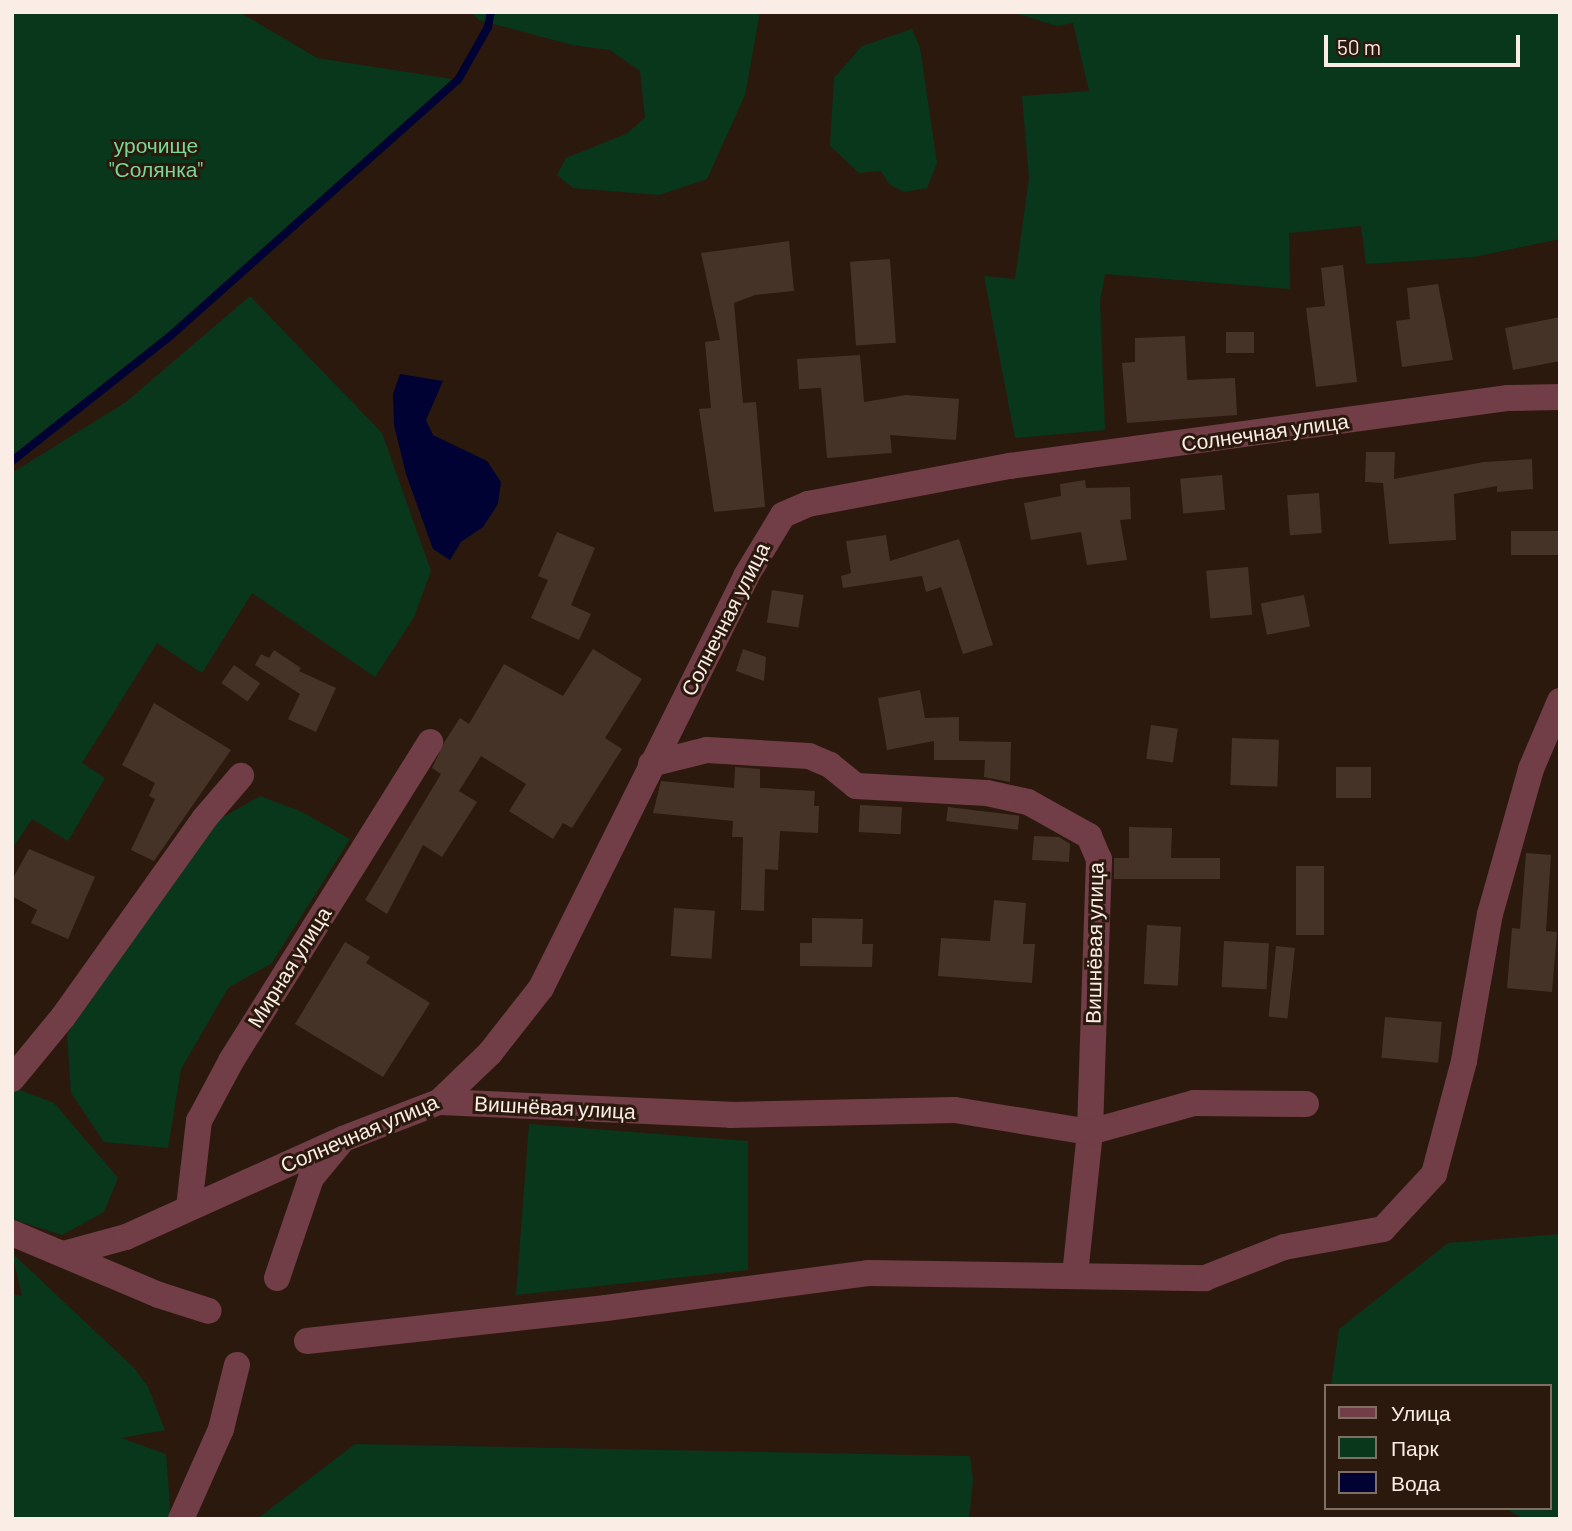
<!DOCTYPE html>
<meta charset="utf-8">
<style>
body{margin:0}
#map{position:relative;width:1572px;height:1531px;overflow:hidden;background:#2b190e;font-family:Barlow,sans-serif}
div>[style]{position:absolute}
.green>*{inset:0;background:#09371c}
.water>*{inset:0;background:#000234}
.stream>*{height:8px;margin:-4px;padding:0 4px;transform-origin:4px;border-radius:4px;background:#000234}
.building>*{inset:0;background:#463327;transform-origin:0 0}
.street>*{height:26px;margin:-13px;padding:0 13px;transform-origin:13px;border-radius:13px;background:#713d46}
span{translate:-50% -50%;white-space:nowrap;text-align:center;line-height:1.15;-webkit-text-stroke:6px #2b190e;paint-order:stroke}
.park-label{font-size:21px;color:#78d997}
.street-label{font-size:21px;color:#faede5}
.frame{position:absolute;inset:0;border:14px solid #faede5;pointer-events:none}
.legend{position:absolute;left:1324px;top:1384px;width:228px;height:126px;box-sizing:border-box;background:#2b190e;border:2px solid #7e6e64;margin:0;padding:9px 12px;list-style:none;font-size:21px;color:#faede5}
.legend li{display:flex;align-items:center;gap:14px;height:35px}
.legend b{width:35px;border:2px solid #7e6e64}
.scale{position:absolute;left:1324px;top:35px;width:196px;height:32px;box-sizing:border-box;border:4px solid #faede5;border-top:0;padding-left:9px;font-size:21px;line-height:24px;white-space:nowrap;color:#faede5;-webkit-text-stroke:5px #2b190e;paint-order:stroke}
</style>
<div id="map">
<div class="green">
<i style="clip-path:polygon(12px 12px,239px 12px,317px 58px,458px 80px,168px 338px,12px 461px)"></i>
<i style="clip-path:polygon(471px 12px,760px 12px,745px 95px,707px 179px,659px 195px,573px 188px,557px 175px,566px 158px,626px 134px,645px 118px,640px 71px,610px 50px,572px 45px,479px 20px)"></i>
<i style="clip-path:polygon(1011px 12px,1560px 12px,1560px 239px,1474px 257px,1366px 264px,1361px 226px,1289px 233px,1290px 289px,1105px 274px,1100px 301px,1105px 430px,1015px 438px,984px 276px,1015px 279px,1029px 178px,1022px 96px,1089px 91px,1073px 23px,1057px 26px)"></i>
<i style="clip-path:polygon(912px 29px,920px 48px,937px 163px,927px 188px,904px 192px,889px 184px,881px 171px,859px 173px,830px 146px,834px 78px,862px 46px)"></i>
<i style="clip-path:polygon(250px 296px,382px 433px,431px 571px,414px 617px,375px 677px,252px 593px,202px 673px,157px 643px,82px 763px,105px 778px,68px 841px,32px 819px,12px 849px,12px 473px,126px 402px)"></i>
<i style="clip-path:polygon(260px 796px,302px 812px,350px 839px,272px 963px,228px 988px,181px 1069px,168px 1148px,104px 1142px,71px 1093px,67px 1034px,218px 820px)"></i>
<i style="clip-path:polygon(12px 1087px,54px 1103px,118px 1178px,104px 1212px,62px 1235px,12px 1219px)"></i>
<i style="clip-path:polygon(529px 1124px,748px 1141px,748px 1270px,516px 1295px)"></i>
<i style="clip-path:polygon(1560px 1234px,1560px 1519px,1524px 1519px,1504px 1508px,1549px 1508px,1549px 1386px,1331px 1386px,1339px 1329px,1448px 1243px)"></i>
<i style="clip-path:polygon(12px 1253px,134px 1368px,148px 1387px,165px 1430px,121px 1438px,166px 1454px,171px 1519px,12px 1519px,12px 1294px,22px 1296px)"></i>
<i style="clip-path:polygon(355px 1444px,970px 1456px,973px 1480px,969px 1519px,257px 1519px)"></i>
</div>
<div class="water">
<i style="clip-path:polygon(400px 374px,443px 381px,426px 420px,433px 435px,487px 461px,501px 482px,498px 504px,483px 527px,461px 542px,450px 560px,433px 549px,406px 474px,394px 425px,393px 394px)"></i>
</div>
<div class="stream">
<i style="left:12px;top:461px;width:199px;rotate:-38.3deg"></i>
<i style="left:168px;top:338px;width:388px;rotate:-41.7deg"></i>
<i style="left:458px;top:80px;width:61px;rotate:-60.5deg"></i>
<i style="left:488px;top:27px;width:15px;rotate:-79deg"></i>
</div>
<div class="building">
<i style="clip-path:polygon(789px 241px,794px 291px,755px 295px,734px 303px,743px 403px,756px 402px,765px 507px,714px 512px,699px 409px,711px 408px,705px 342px,720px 340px,701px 253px)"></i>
<i style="left:890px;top:259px;width:84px;height:40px;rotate:86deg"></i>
<i style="clip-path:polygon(1343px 265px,1357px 382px,1316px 387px,1306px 308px,1325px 306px,1321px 268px)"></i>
<i style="clip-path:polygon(1438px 284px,1453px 360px,1402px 367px,1396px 321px,1410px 319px,1407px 288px)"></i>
<i style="clip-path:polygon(1560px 317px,1560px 361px,1513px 370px,1505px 328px)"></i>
<i style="left:1226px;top:332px;width:28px;height:21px"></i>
<i style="clip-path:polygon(1185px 336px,1187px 380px,1235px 378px,1237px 415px,1127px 423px,1122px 363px,1135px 362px,1135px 338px)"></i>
<i style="clip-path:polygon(860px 355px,864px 402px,906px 395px,959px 399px,956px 440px,890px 435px,892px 453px,827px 458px,821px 388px,799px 389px,797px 359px)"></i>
<i style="clip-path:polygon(1366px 452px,1395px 452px,1394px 479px,1484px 462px,1532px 459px,1533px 489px,1497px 492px,1497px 486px,1454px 494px,1456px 540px,1389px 544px,1383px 483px,1365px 482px)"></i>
<i style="left:1222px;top:475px;width:35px;height:42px;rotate:85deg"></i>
<i style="clip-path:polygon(1085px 480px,1086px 488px,1130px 487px,1131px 519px,1120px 520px,1127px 560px,1087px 565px,1081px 532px,1031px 540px,1024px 503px,1061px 496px,1060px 484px)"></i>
<i style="left:1319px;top:493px;width:40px;height:32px;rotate:86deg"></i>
<i style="left:1560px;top:531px;width:24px;height:49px;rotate:90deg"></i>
<i style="clip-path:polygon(557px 532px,595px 548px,571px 605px,591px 614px,579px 640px,531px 618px,548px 580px,538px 576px)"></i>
<i style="clip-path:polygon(886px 535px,890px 561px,959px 539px,993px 645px,963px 654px,941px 587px,926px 592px,922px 576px,843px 588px,841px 576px,851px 573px,846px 541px)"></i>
<i style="left:1248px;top:567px;width:48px;height:42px;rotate:85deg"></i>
<i style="left:772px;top:590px;width:32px;height:33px;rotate:9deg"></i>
<i style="left:1304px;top:595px;width:32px;height:44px;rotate:79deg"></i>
<i style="clip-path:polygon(593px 649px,642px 679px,605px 738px,622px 749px,572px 828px,563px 823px,553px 839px,509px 811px,526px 784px,481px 756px,459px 791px,477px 802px,442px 857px,423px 845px,387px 914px,365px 900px,441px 774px,432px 768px,445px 741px,460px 718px,469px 724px,504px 664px,563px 696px)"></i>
<i style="clip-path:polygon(743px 649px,766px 657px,764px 681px,736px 671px)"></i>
<i style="clip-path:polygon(274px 650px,301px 668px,299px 671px,336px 688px,316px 732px,288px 719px,300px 694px,255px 665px,261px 654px,269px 658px)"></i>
<i style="left:234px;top:665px;width:32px;height:22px;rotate:35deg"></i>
<i style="clip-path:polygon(920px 690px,925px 718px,959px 717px,959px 741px,1011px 742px,1010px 782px,984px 777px,985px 760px,934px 760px,934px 741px,887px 750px,878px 698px)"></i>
<i style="clip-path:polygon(154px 703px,231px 750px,154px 861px,131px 850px,155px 799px,149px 796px,155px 783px,122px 765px)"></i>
<i style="left:1151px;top:725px;width:27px;height:34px;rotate:8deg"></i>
<i style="left:1232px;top:738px;width:47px;height:47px;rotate:2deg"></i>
<i style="clip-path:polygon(735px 767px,760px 769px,760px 788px,815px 791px,814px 806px,819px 806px,818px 833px,780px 831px,778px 870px,765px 869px,764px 911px,741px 910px,743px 837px,732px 837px,733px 821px,653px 813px,661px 781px,734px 788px)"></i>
<i style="left:1336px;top:767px;width:35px;height:31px"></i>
<i style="left:860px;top:805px;width:42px;height:27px;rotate:3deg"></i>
<i style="left:948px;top:807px;width:72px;height:14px;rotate:7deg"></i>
<i style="clip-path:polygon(1129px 827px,1172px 828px,1171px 858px,1220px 858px,1220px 879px,1114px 879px,1114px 858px,1129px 858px)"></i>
<i style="clip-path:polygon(1034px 836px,1059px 837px,1070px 844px,1069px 862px,1032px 860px)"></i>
<i style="clip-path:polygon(29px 849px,95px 877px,68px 939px,31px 923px,37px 910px,12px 896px,12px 880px)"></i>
<i style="clip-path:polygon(1526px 853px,1551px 855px,1546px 931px,1557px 932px,1552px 992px,1507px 988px,1512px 928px,1520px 929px)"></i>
<i style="left:1296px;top:866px;width:28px;height:69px"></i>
<i style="clip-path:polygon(994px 900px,1026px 903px,1023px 944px,1035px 944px,1032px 983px,938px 976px,941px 938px,990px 941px)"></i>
<i style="left:674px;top:908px;width:41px;height:48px;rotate:4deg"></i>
<i style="clip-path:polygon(812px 918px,863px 919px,862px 944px,873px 944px,872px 967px,800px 966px,800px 943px,812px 943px)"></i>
<i style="left:1147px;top:925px;width:34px;height:59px;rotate:3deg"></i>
<i style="left:1224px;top:941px;width:45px;height:46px;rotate:3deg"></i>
<i style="clip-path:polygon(345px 942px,370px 957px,366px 963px,430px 1003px,383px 1077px,295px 1024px)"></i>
<i style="left:1276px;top:946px;width:19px;height:71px;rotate:6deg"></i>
<i style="left:1385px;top:1017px;width:57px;height:41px;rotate:5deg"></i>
</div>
<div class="street">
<i style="left:651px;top:764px;width:58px;rotate:-14deg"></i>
<i style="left:707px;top:750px;width:102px;rotate:3.4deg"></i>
<i style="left:809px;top:756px;width:23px;rotate:23deg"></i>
<i style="left:830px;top:765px;width:33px;rotate:39deg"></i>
<i style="left:856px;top:786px;width:131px;rotate:3.1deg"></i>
<i style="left:987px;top:793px;width:42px;rotate:12.4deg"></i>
<i style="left:1028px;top:802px;width:70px;rotate:29.1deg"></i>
<i style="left:1089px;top:836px;width:25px;rotate:67deg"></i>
<i style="left:1099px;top:859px;width:273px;rotate:91.9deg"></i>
<i style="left:1090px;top:1132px;width:143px;rotate:96deg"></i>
<i style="left:12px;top:1079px;width:80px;rotate:-50.6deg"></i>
<i style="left:63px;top:1017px;width:243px;rotate:-54.5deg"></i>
<i style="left:204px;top:819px;width:57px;rotate:-49.3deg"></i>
<i style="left:439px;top:1102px;width:292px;rotate:2.5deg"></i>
<i style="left:731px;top:1115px;width:224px;rotate:-1.3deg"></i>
<i style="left:955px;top:1110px;width:137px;rotate:9.3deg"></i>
<i style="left:1090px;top:1132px;width:108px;rotate:-15.6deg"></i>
<i style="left:1194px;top:1103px;width:112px;rotate:0.5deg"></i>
<i style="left:189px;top:1207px;width:87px;rotate:-83.4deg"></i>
<i style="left:199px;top:1121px;width:68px;rotate:-61.9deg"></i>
<i style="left:231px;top:1061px;width:376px;rotate:-58deg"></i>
<i style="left:12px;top:1233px;width:160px;rotate:22.9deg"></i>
<i style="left:159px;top:1295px;width:52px;rotate:17.7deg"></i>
<i style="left:67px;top:1253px;width:61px;rotate:-15.2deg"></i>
<i style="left:126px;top:1237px;width:238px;rotate:-24.3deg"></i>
<i style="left:343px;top:1139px;width:103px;rotate:-21.1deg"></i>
<i style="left:439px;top:1102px;width:71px;rotate:-43.9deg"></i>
<i style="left:490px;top:1053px;width:83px;rotate:-51.9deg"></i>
<i style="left:541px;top:988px;width:460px;rotate:-63.5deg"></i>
<i style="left:746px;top:576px;width:71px;rotate:-58.8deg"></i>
<i style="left:783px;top:515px;width:27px;rotate:-24deg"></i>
<i style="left:808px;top:504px;width:206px;rotate:-10.7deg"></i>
<i style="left:1010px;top:466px;width:503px;rotate:-7.78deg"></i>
<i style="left:1508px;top:398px;width:52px;rotate:-1.1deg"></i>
<i style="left:277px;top:1278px;width:106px;rotate:-71.2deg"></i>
<i style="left:311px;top:1178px;width:45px;rotate:-50.4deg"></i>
<i style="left:307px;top:1341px;width:301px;rotate:-6.3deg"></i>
<i style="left:606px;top:1308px;width:264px;rotate:-7.6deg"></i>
<i style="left:868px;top:1273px;width:337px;rotate:0.9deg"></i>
<i style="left:1205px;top:1278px;width:85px;rotate:-21.4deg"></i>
<i style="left:1284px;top:1247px;width:101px;rotate:-10.3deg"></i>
<i style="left:1383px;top:1229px;width:75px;rotate:-47.2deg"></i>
<i style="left:1434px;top:1174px;width:117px;rotate:-75.1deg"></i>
<i style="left:1464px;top:1061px;width:149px;rotate:-80deg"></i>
<i style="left:1490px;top:914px;width:151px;rotate:-74.2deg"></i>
<i style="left:1531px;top:769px;width:74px;rotate:-66.9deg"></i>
<i style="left:181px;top:1519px;width:98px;rotate:-66deg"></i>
<i style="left:221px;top:1429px;width:66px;rotate:-76deg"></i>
</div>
<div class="park-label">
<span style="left:156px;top:157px">урочище<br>"Солянка"</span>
</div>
<div class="street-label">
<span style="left:1265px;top:432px;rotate:-8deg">Солнечная улица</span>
<span style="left:725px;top:619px;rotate:-63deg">Солнечная улица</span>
<span style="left:1094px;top:943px;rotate:-89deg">Вишнёвая улица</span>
<span style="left:289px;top:967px;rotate:-58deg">Мирная улица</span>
<span style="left:555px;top:1107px;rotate:3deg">Вишнёвая улица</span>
<span style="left:359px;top:1133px;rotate:-23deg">Солнечная улица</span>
</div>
<div class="frame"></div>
<ul class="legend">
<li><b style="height:9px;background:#713d46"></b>Улица</li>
<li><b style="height:19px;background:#09371c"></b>Парк</li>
<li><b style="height:19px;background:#000234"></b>Вода</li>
</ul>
<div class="scale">50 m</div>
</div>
